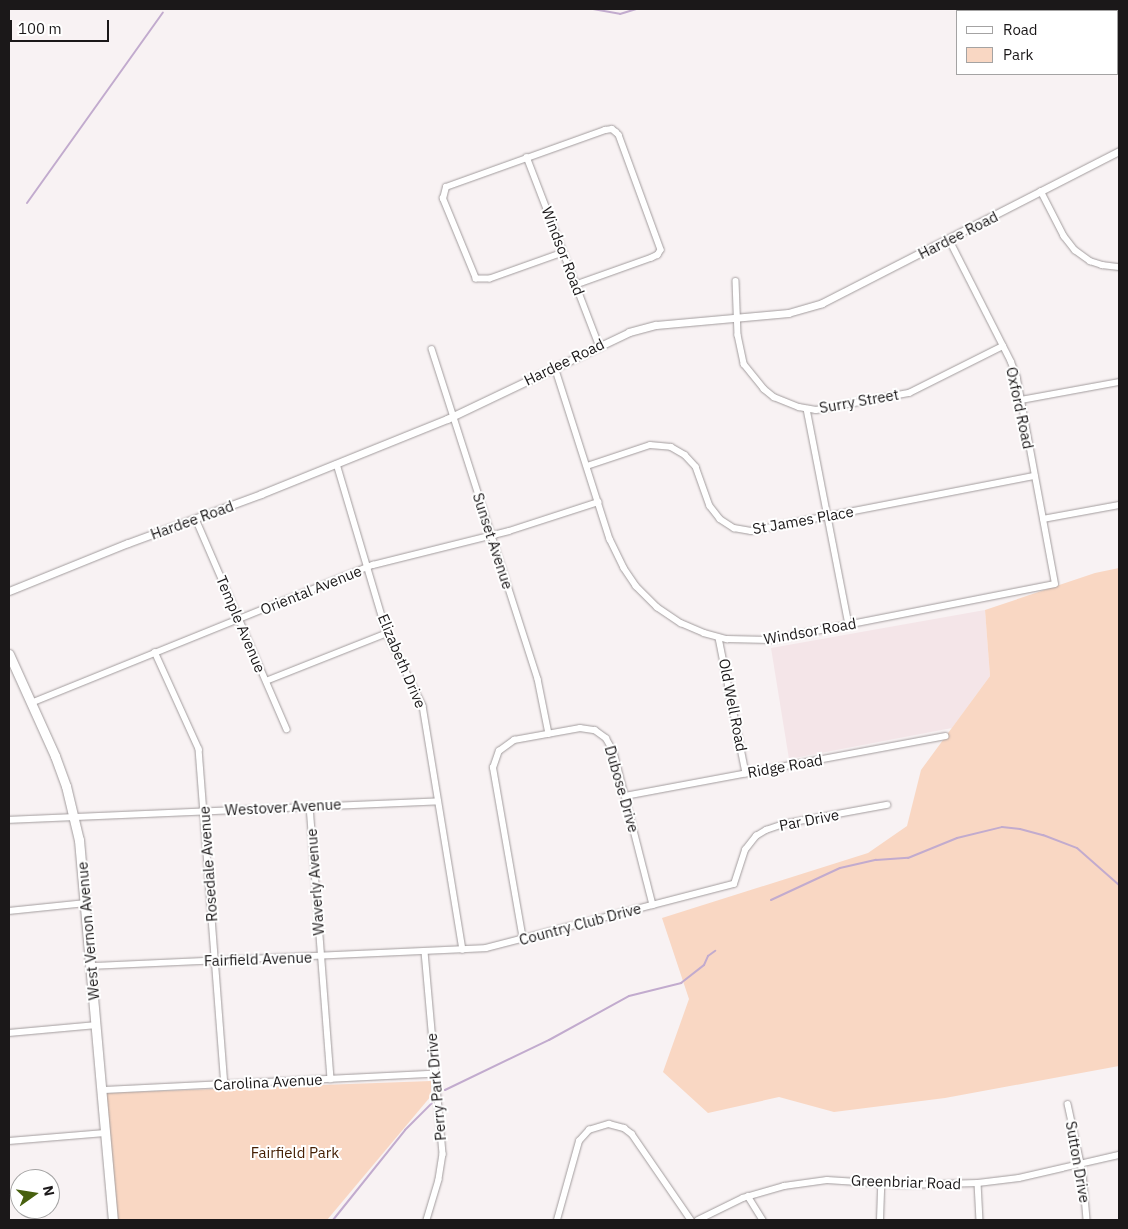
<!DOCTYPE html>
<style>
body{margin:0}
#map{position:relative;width:1128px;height:1229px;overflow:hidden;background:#f8f2f3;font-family:"IBM Plex Sans",sans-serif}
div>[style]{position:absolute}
.built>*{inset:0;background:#f4e5e8}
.green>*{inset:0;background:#f9d7c3}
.stream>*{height:2px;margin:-1px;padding:0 1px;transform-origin:1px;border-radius:1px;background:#c2abce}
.roads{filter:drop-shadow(0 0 1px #a29c9d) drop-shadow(0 0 1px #a29c9d)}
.minor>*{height:5.5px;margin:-2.75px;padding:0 2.75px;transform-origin:2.75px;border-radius:2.75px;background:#fff}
.tertiary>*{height:7px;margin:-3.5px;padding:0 3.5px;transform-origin:3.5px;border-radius:3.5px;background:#fff}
.primary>*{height:9px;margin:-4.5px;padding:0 4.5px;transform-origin:4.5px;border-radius:4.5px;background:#fff}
span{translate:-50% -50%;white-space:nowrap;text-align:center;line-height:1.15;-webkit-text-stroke:4px #fff;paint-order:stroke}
.street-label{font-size:15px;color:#1b1819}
.park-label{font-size:15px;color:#452005}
.frame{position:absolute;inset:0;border:10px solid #1b1819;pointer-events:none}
.legend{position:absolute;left:956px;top:10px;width:162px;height:65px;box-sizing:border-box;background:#fff;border:1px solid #a4a3a3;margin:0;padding:6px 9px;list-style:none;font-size:15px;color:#1b1819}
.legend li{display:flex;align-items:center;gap:10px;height:25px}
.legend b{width:25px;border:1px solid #a4a3a3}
.north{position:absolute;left:10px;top:1169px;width:50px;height:50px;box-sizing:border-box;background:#fff;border:1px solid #a4a3a3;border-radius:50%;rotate:77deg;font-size:14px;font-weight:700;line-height:20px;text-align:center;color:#1b1819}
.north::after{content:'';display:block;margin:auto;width:18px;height:22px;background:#47600e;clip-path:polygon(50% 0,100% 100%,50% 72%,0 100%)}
.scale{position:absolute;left:10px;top:20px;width:99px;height:22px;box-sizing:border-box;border:2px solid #1b1819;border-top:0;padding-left:6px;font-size:15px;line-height:18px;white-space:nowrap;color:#1b1819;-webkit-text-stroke:4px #fff;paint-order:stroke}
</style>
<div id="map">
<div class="built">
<i style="clip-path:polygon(985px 610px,990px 676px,952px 728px,789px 759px,771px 648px)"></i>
</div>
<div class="green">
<i style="clip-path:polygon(1119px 568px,1119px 1066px,945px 1098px,834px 1112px,779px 1097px,708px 1113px,663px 1072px,689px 999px,662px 918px,868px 853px,907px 826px,921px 770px,990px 676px,985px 610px,1095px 573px)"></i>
<i style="clip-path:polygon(431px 1081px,431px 1096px,327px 1220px,111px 1220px,102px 1093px)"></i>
</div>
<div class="stream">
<i style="left:593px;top:9px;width:27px;rotate:10deg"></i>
<i style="left:620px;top:14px;width:17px;rotate:-17deg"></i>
<i style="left:27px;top:203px;width:234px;rotate:-54.5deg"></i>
<i style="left:771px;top:900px;width:76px;rotate:-24.9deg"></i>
<i style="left:840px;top:868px;width:37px;rotate:-13deg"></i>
<i style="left:876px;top:860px;width:32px;rotate:-4deg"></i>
<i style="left:908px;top:858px;width:53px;rotate:-22.2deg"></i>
<i style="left:957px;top:838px;width:46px;rotate:-13.7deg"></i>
<i style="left:1002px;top:827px;width:18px;rotate:6deg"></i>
<i style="left:1020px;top:829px;width:24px;rotate:15deg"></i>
<i style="left:1043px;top:835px;width:36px;rotate:21deg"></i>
<i style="left:1077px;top:848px;width:56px;rotate:41.4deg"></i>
<i style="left:445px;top:1090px;width:115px;rotate:-25.7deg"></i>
<i style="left:549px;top:1040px;width:91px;rotate:-28.8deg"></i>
<i style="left:629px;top:996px;width:54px;rotate:-14deg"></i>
<i style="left:681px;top:983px;width:29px;rotate:-38deg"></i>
<i style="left:704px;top:965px;width:10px;rotate:-66deg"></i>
<i style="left:708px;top:956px;width:9px;rotate:-36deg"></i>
<i style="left:333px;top:1220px;width:115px;rotate:-51.3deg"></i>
<i style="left:405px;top:1130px;width:38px;rotate:-45deg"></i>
</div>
<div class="roads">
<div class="minor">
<i style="left:527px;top:157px;width:201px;rotate:69deg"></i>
<i style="left:1041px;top:191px;width:51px;rotate:62.9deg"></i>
<i style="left:1064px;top:236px;width:18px;rotate:52deg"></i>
<i style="left:1075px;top:250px;width:19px;rotate:36deg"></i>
<i style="left:1090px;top:261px;width:13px;rotate:18deg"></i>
<i style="left:1102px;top:265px;width:17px;rotate:7deg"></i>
<i style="left:563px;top:253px;width:77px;rotate:160.4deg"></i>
<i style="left:490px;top:279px;width:14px;rotate:180deg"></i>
<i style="left:476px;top:279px;width:87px;rotate:-112.4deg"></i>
<i style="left:443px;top:199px;width:12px;rotate:-76deg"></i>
<i style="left:446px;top:187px;width:169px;rotate:-19.7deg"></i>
<i style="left:605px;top:130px;width:7px;rotate:-8deg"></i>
<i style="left:612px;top:129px;width:5px;rotate:37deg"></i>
<i style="left:616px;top:132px;width:4px;rotate:45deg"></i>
<i style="left:619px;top:135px;width:122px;rotate:69.9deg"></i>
<i style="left:661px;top:250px;width:6px;rotate:121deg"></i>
<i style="left:658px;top:255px;width:7px;rotate:153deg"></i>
<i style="left:652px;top:258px;width:81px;rotate:160.4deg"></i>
<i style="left:736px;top:281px;width:54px;rotate:87.9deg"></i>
<i style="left:738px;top:335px;width:30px;rotate:78deg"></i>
<i style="left:744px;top:364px;width:32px;rotate:51deg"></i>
<i style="left:764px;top:389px;width:13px;rotate:39deg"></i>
<i style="left:774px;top:397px;width:27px;rotate:22deg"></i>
<i style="left:799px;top:407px;width:17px;rotate:10deg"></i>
<i style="left:816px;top:410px;width:95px;rotate:-10.4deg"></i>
<i style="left:909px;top:393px;width:105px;rotate:-26.6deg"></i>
<i style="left:432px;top:349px;width:347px;rotate:72.2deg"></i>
<i style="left:538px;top:679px;width:56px;rotate:78.7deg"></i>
<i style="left:555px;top:367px;width:181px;rotate:72.3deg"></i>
<i style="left:610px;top:539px;width:32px;rotate:64deg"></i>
<i style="left:624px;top:568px;width:22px;rotate:56deg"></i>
<i style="left:636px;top:586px;width:30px;rotate:45deg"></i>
<i style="left:657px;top:607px;width:29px;rotate:34deg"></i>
<i style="left:681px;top:623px;width:25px;rotate:23deg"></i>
<i style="left:704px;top:633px;width:24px;rotate:15deg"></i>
<i style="left:727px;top:639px;width:43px;rotate:1.3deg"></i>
<i style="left:770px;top:640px;width:290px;rotate:-11.1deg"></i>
<i style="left:1055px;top:584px;width:209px;rotate:-100.5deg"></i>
<i style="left:1017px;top:378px;width:17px;rotate:-111deg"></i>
<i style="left:1011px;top:362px;width:137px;rotate:-116.9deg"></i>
<i style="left:1021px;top:400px;width:100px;rotate:-10.4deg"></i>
<i style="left:807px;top:409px;width:220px;rotate:79deg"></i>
<i style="left:337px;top:464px;width:176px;rotate:73.5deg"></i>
<i style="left:387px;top:633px;width:81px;rotate:63.7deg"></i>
<i style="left:423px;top:706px;width:247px;rotate:80.7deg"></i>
<i style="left:587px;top:466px;width:66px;rotate:-18.4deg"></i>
<i style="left:650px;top:445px;width:21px;rotate:5deg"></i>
<i style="left:671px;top:447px;width:16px;rotate:30deg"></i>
<i style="left:685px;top:455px;width:16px;rotate:47deg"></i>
<i style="left:696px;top:467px;width:41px;rotate:70.3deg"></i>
<i style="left:710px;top:506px;width:16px;rotate:52deg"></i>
<i style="left:720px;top:519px;width:17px;rotate:33deg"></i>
<i style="left:734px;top:528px;width:17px;rotate:10deg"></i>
<i style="left:751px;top:531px;width:289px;rotate:-11deg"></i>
<i style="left:196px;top:519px;width:229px;rotate:66.6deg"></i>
<i style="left:1043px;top:519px;width:77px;rotate:-10.4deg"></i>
<i style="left:719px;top:638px;width:138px;rotate:78.7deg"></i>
<i style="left:155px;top:652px;width:107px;rotate:65.6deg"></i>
<i style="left:199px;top:749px;width:337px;rotate:85.6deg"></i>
<i style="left:266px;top:681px;width:130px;rotate:-21.6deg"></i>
<i style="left:31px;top:703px;width:369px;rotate:-22deg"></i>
<i style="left:373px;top:565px;width:140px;rotate:-14deg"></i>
<i style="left:509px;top:531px;width:94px;rotate:-18deg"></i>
<i style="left:625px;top:796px;width:326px;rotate:-10.6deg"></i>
<i style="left:310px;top:806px;width:274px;rotate:85.6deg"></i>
<i style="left:9px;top:820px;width:429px;rotate:-2.5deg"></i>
<i style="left:9px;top:911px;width:77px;rotate:-5.9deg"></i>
<i style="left:523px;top:940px;width:175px;rotate:-99.9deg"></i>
<i style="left:493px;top:768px;width:18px;rotate:-71deg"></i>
<i style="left:499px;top:751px;width:19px;rotate:-36deg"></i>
<i style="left:514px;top:740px;width:67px;rotate:-10.3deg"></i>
<i style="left:580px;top:728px;width:15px;rotate:8deg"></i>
<i style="left:595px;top:730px;width:14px;rotate:36deg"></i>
<i style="left:606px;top:738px;width:16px;rotate:60deg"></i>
<i style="left:614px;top:752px;width:158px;rotate:75.7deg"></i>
<i style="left:425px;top:952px;width:203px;rotate:84.9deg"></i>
<i style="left:443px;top:1154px;width:26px;rotate:99deg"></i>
<i style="left:439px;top:1180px;width:42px;rotate:106.7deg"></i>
<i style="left:92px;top:966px;width:394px;rotate:-2.6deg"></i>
<i style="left:486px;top:948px;width:256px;rotate:-14.5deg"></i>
<i style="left:734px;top:884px;width:36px;rotate:-72deg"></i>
<i style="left:745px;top:850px;width:18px;rotate:-52deg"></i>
<i style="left:756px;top:836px;width:12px;rotate:-31deg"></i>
<i style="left:766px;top:830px;width:18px;rotate:-19deg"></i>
<i style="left:783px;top:824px;width:106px;rotate:-10.4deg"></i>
<i style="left:9px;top:1033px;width:88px;rotate:-5.2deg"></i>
<i style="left:102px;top:1090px;width:333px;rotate:-2.8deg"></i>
<i style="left:1068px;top:1104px;width:71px;rotate:77.7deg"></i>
<i style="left:1083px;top:1173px;width:47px;rotate:85.1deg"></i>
<i style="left:9px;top:1141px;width:96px;rotate:-4.8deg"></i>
<i style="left:978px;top:1183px;width:37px;rotate:87deg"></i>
<i style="left:748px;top:1196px;width:28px;rotate:58deg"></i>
<i style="left:557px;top:1220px;width:82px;rotate:-74.4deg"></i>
<i style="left:579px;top:1141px;width:15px;rotate:-48deg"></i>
<i style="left:589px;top:1130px;width:21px;rotate:-17deg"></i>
<i style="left:609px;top:1124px;width:16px;rotate:15deg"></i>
<i style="left:624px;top:1128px;width:10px;rotate:37deg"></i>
<i style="left:632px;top:1134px;width:104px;rotate:55.5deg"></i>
<i style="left:698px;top:1220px;width:50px;rotate:-26.1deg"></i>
<i style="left:743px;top:1198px;width:43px;rotate:-16.3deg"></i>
<i style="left:784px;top:1186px;width:43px;rotate:-7.9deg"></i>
<i style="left:827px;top:1180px;width:77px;rotate:3.7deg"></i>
<i style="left:904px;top:1185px;width:74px;rotate:-1.5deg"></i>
<i style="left:978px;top:1183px;width:41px;rotate:-7deg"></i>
<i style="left:1019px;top:1178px;width:103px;rotate:-13deg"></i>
<i style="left:880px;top:1220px;width:36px;rotate:-88deg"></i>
</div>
<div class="tertiary">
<i style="left:9px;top:591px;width:128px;rotate:-22deg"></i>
<i style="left:128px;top:543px;width:142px;rotate:-20.2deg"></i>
<i style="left:261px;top:494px;width:201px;rotate:-22deg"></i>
<i style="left:447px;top:419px;width:202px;rotate:-25.5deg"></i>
<i style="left:629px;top:332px;width:28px;rotate:-15deg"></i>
<i style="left:656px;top:325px;width:133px;rotate:-5.2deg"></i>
<i style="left:788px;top:313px;width:35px;rotate:-16deg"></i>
<i style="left:822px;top:303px;width:334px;rotate:-27.1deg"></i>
</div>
<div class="primary">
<i style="left:9px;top:654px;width:112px;rotate:65.7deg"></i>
<i style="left:55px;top:756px;width:32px;rotate:70deg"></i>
<i style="left:66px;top:786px;width:56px;rotate:76.5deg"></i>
<i style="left:79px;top:840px;width:382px;rotate:84.9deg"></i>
</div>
</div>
<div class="street-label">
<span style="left:958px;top:235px;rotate:-27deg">Hardee Road</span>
<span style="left:563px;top:251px;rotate:69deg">Windsor Road</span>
<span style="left:564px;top:362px;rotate:-26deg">Hardee Road</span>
<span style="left:859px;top:401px;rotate:-10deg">Surry Street</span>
<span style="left:1020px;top:408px;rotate:78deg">Oxford Road</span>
<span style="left:192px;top:520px;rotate:-20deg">Hardee Road</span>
<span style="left:803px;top:520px;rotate:-10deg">St James Place</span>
<span style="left:493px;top:541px;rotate:72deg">Sunset Avenue</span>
<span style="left:311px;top:590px;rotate:-22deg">Oriental Avenue</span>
<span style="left:241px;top:624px;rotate:67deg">Temple Avenue</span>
<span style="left:810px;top:631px;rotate:-10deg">Windsor Road</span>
<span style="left:402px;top:661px;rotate:67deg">Elizabeth Drive</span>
<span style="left:733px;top:705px;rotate:79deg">Old Well Road</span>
<span style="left:785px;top:766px;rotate:-10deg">Ridge Road</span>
<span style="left:622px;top:789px;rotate:74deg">Dubose Drive</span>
<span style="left:283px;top:807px;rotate:-3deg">Westover Avenue</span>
<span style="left:809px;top:820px;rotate:-11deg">Par Drive</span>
<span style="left:208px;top:864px;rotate:-94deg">Rosedale Avenue</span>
<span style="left:315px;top:882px;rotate:-94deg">Waverly Avenue</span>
<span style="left:580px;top:924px;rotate:-15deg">Country Club Drive</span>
<span style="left:88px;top:931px;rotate:-95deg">West Vernon Avenue</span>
<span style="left:258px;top:959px;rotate:-2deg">Fairfield Avenue</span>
<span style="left:268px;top:1082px;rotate:-3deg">Carolina Avenue</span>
<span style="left:436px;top:1087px;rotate:-95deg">Perry Park Drive</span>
<span style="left:1078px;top:1162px;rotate:80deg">Sutton Drive</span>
<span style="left:906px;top:1182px;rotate:2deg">Greenbriar Road</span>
</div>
<div class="park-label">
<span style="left:295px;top:1153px">Fairfield Park</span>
</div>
<div class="frame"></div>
<ul class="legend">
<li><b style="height:6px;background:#fff"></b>Road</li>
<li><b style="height:14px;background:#f9d7c3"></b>Park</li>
</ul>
<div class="north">N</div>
<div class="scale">100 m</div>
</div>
